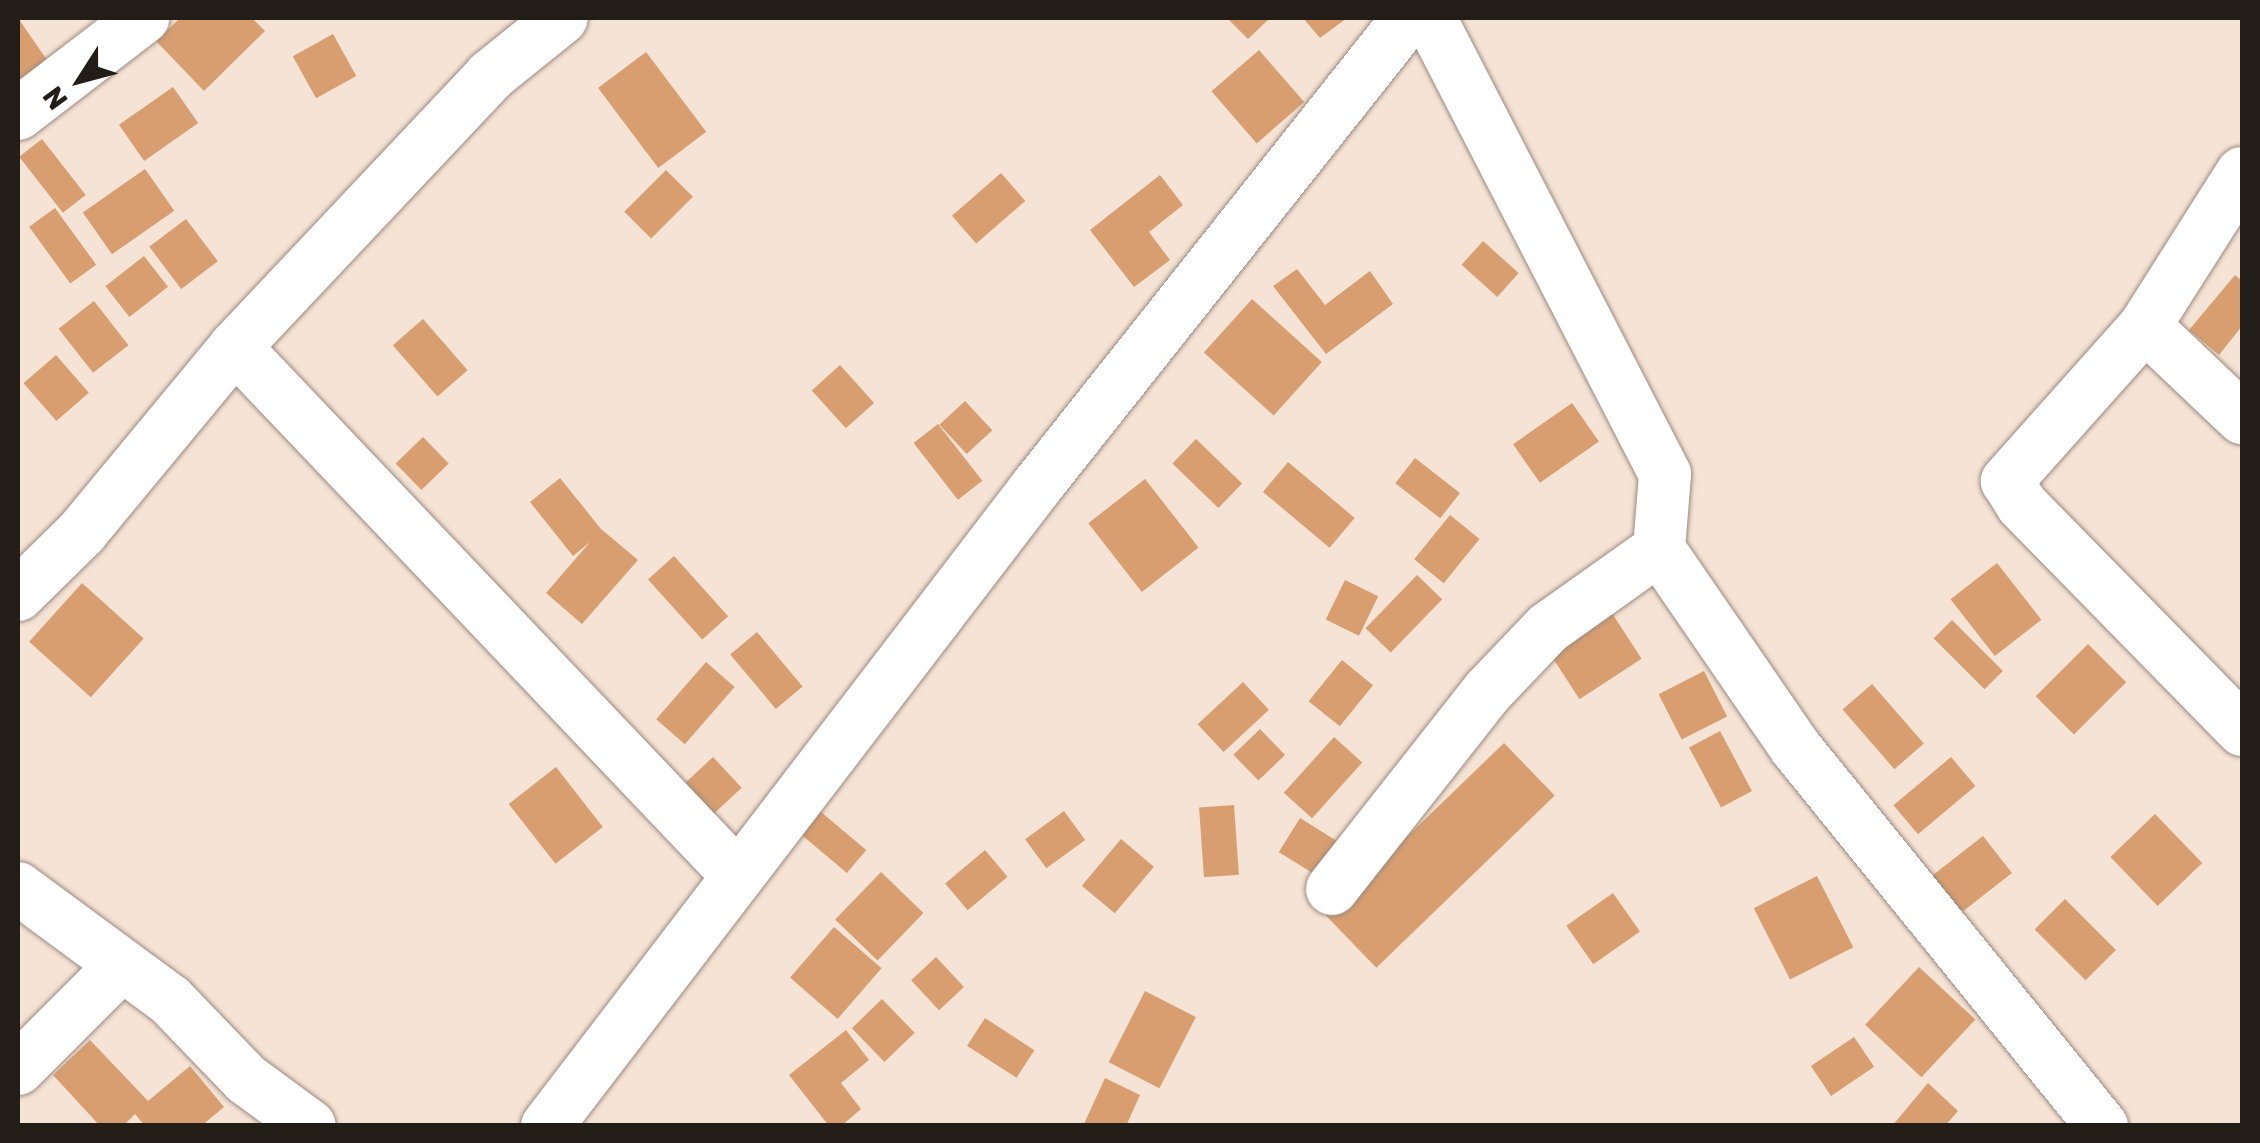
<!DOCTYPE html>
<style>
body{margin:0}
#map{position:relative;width:2260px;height:1143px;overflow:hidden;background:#f5e3d5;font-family:Rubik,sans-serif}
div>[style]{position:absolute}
.building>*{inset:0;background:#d89e70;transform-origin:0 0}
.roads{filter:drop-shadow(0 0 2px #9b8a7e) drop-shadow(0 0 2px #9b8a7e)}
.street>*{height:52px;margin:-26px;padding:0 26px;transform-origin:26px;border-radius:26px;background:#fff}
span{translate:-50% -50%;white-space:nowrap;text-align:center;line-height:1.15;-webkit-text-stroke:9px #fff;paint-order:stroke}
.frame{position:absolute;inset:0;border:20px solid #231d18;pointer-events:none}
.north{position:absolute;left:30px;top:30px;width:100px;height:100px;-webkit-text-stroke:8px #fff;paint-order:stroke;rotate:234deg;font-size:28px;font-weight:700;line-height:40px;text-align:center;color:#231d18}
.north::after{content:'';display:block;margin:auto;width:35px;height:45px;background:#231d18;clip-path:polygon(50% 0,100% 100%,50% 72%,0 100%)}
</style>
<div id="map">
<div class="building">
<i style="clip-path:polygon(18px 18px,47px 60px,18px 80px)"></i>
<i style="clip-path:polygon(180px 18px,252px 18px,265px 31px,204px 91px,156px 41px)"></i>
<i style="clip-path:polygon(1227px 18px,1270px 18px,1248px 39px)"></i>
<i style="clip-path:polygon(1303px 18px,1347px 18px,1320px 38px)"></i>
<i style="left:333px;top:34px;width:48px;height:46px;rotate:61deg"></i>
<i style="left:1259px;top:50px;width:69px;height:63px;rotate:49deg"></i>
<i style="left:646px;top:52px;width:100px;height:60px;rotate:53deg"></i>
<i style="left:173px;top:87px;width:44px;height:66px;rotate:55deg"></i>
<i style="left:42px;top:139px;width:71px;height:29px;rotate:52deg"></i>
<i style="left:145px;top:169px;width:51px;height:76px;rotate:55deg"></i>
<i style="left:666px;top:170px;width:38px;height:59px;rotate:45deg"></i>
<i style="left:1001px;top:173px;width:37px;height:65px;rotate:49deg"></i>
<i style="clip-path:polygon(1160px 175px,1183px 205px,1149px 232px,1170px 260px,1134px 287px,1090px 230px)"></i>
<i style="left:55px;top:208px;width:70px;height:32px;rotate:54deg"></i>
<i style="left:186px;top:219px;width:53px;height:46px;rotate:53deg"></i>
<i style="left:1483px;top:241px;width:48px;height:32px;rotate:42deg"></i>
<i style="left:144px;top:256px;width:39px;height:49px;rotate:52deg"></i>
<i style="clip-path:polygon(1297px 269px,1325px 305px,1370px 271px,1393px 304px,1326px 354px,1273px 286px)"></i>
<i style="clip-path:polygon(2235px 275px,2242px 281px,2242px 326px,2219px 355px,2189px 330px)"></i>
<i style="left:1252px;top:299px;width:94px;height:72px;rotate:42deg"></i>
<i style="left:94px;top:301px;width:56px;height:45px;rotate:52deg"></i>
<i style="left:423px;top:319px;width:68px;height:40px;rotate:49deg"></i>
<i style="left:56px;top:355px;width:50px;height:43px;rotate:49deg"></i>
<i style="left:840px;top:365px;width:51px;height:38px;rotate:48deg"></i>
<i style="left:965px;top:401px;width:40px;height:35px;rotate:47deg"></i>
<i style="left:1572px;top:403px;width:47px;height:72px;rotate:55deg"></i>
<i style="left:938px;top:424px;width:72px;height:31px;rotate:52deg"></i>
<i style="left:423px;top:437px;width:37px;height:38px;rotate:46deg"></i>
<i style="left:1196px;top:439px;width:64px;height:34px;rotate:44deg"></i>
<i style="left:1415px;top:458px;width:57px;height:32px;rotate:38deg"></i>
<i style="left:1288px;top:462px;width:87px;height:39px;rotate:40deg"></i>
<i style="clip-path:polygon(560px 478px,601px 529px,638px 560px,582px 624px,546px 593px,590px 542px,573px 556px,530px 502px)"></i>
<i style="left:1145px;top:479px;width:87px;height:72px;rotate:52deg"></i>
<i style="left:1450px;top:515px;width:38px;height:57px;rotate:39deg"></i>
<i style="left:674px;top:556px;width:81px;height:35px;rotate:48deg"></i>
<i style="left:1997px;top:563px;width:72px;height:59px;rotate:52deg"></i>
<i style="left:1417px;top:575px;width:35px;height:74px;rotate:44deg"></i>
<i style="left:1345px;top:580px;width:37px;height:44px;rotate:26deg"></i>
<i style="left:82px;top:583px;width:83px;height:79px;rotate:42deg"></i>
<i style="left:1604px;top:601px;width:69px;height:74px;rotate:57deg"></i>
<i style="left:1952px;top:620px;width:72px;height:26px;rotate:45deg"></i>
<i style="left:757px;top:632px;width:71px;height:35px;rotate:50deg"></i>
<i style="left:2088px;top:644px;width:54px;height:74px;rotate:45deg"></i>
<i style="left:1342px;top:660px;width:40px;height:53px;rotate:39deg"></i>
<i style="left:706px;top:662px;width:38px;height:76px;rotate:41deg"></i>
<i style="left:1704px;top:671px;width:51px;height:51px;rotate:63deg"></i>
<i style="left:1243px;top:682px;width:38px;height:62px;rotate:47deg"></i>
<i style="left:1872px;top:684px;width:79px;height:39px;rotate:49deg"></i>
<i style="left:1260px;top:729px;width:36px;height:37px;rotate:46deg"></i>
<i style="left:1720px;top:731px;width:68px;height:35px;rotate:62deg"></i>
<i style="left:1334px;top:737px;width:38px;height:75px;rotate:42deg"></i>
<i style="left:1504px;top:743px;width:73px;height:248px;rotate:46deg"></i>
<i style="left:713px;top:757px;width:42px;height:41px;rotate:47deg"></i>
<i style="left:1951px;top:757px;width:38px;height:75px;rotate:50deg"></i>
<i style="left:556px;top:767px;width:76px;height:60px;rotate:52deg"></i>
<i style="left:1234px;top:805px;width:70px;height:35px;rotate:86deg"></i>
<i style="left:1064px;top:811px;width:36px;height:48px;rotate:54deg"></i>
<i style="left:821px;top:812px;width:59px;height:30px;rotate:40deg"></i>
<i style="left:2155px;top:814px;width:68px;height:62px;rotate:46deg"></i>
<i style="left:1300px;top:818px;width:58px;height:40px;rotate:32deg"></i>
<i style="left:1983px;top:836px;width:47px;height:78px;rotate:52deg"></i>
<i style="left:1121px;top:839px;width:43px;height:61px;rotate:40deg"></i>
<i style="left:985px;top:850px;width:35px;height:52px;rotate:50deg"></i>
<i style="left:881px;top:872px;width:59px;height:66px;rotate:44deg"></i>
<i style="left:1817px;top:876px;width:80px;height:71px;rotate:63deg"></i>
<i style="left:1613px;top:893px;width:47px;height:57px;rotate:55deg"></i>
<i style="left:2065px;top:899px;width:72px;height:43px;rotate:45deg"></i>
<i style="left:834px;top:927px;width:63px;height:67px;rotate:41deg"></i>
<i style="left:936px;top:957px;width:41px;height:34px;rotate:47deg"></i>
<i style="left:1919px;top:967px;width:77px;height:79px;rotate:43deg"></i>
<i style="left:1145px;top:991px;width:57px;height:80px;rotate:27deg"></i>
<i style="left:882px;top:999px;width:47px;height:42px;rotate:46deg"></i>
<i style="left:985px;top:1018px;width:59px;height:33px;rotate:33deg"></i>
<i style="clip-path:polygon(846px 1030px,869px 1060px,841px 1083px,861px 1109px,841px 1126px,829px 1126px,789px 1075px)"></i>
<i style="left:1854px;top:1037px;width:36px;height:52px;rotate:56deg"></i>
<i style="clip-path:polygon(90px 1040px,148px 1101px,190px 1066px,224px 1107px,201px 1126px,145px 1126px,135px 1114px,123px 1126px,100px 1126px,53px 1075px)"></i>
<i style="clip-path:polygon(1105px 1078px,1140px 1095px,1126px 1126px,1083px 1126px)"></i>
<i style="clip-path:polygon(1928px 1083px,1958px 1111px,1945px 1126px,1892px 1126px)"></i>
</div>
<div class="roads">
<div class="street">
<i style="left:18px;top:114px;width:158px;rotate:-37.5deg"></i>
<i style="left:2242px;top:173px;width:181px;rotate:122.4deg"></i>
<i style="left:2145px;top:326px;width:208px;rotate:131.7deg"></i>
<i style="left:2007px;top:481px;width:28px;rotate:58deg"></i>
<i style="left:2022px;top:505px;width:315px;rotate:45.6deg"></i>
<i style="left:2145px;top:326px;width:134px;rotate:43.5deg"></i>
<i style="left:235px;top:347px;width:727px;rotate:46.45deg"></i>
<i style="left:1659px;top:549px;width:240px;rotate:55.5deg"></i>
<i style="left:1795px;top:747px;width:488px;rotate:51deg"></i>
<i style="left:18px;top:595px;width:90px;rotate:-44.5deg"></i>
<i style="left:82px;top:532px;width:240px;rotate:-50.4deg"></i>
<i style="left:235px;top:347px;width:372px;rotate:-46.7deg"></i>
<i style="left:490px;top:76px;width:92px;rotate:-38.9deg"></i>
<i style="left:18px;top:888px;width:189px;rotate:36.4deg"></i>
<i style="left:170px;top:1000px;width:110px;rotate:46.1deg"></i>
<i style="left:246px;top:1079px;width:79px;rotate:36.3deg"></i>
<i style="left:1332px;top:889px;width:251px;rotate:-51.8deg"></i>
<i style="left:1487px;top:692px;width:88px;rotate:-46.4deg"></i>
<i style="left:1548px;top:628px;width:136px;rotate:-35.4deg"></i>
<i style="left:1659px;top:549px;width:75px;rotate:-85.4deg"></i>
<i style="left:1665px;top:474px;width:513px;rotate:-117.26deg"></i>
<i style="left:18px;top:1069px;width:143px;rotate:-45deg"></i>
<i style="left:547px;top:1126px;width:806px;rotate:-52.56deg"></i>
<i style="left:1037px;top:486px;width:597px;rotate:-51.59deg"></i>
</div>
</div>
<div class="frame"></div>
<div class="north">N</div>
</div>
